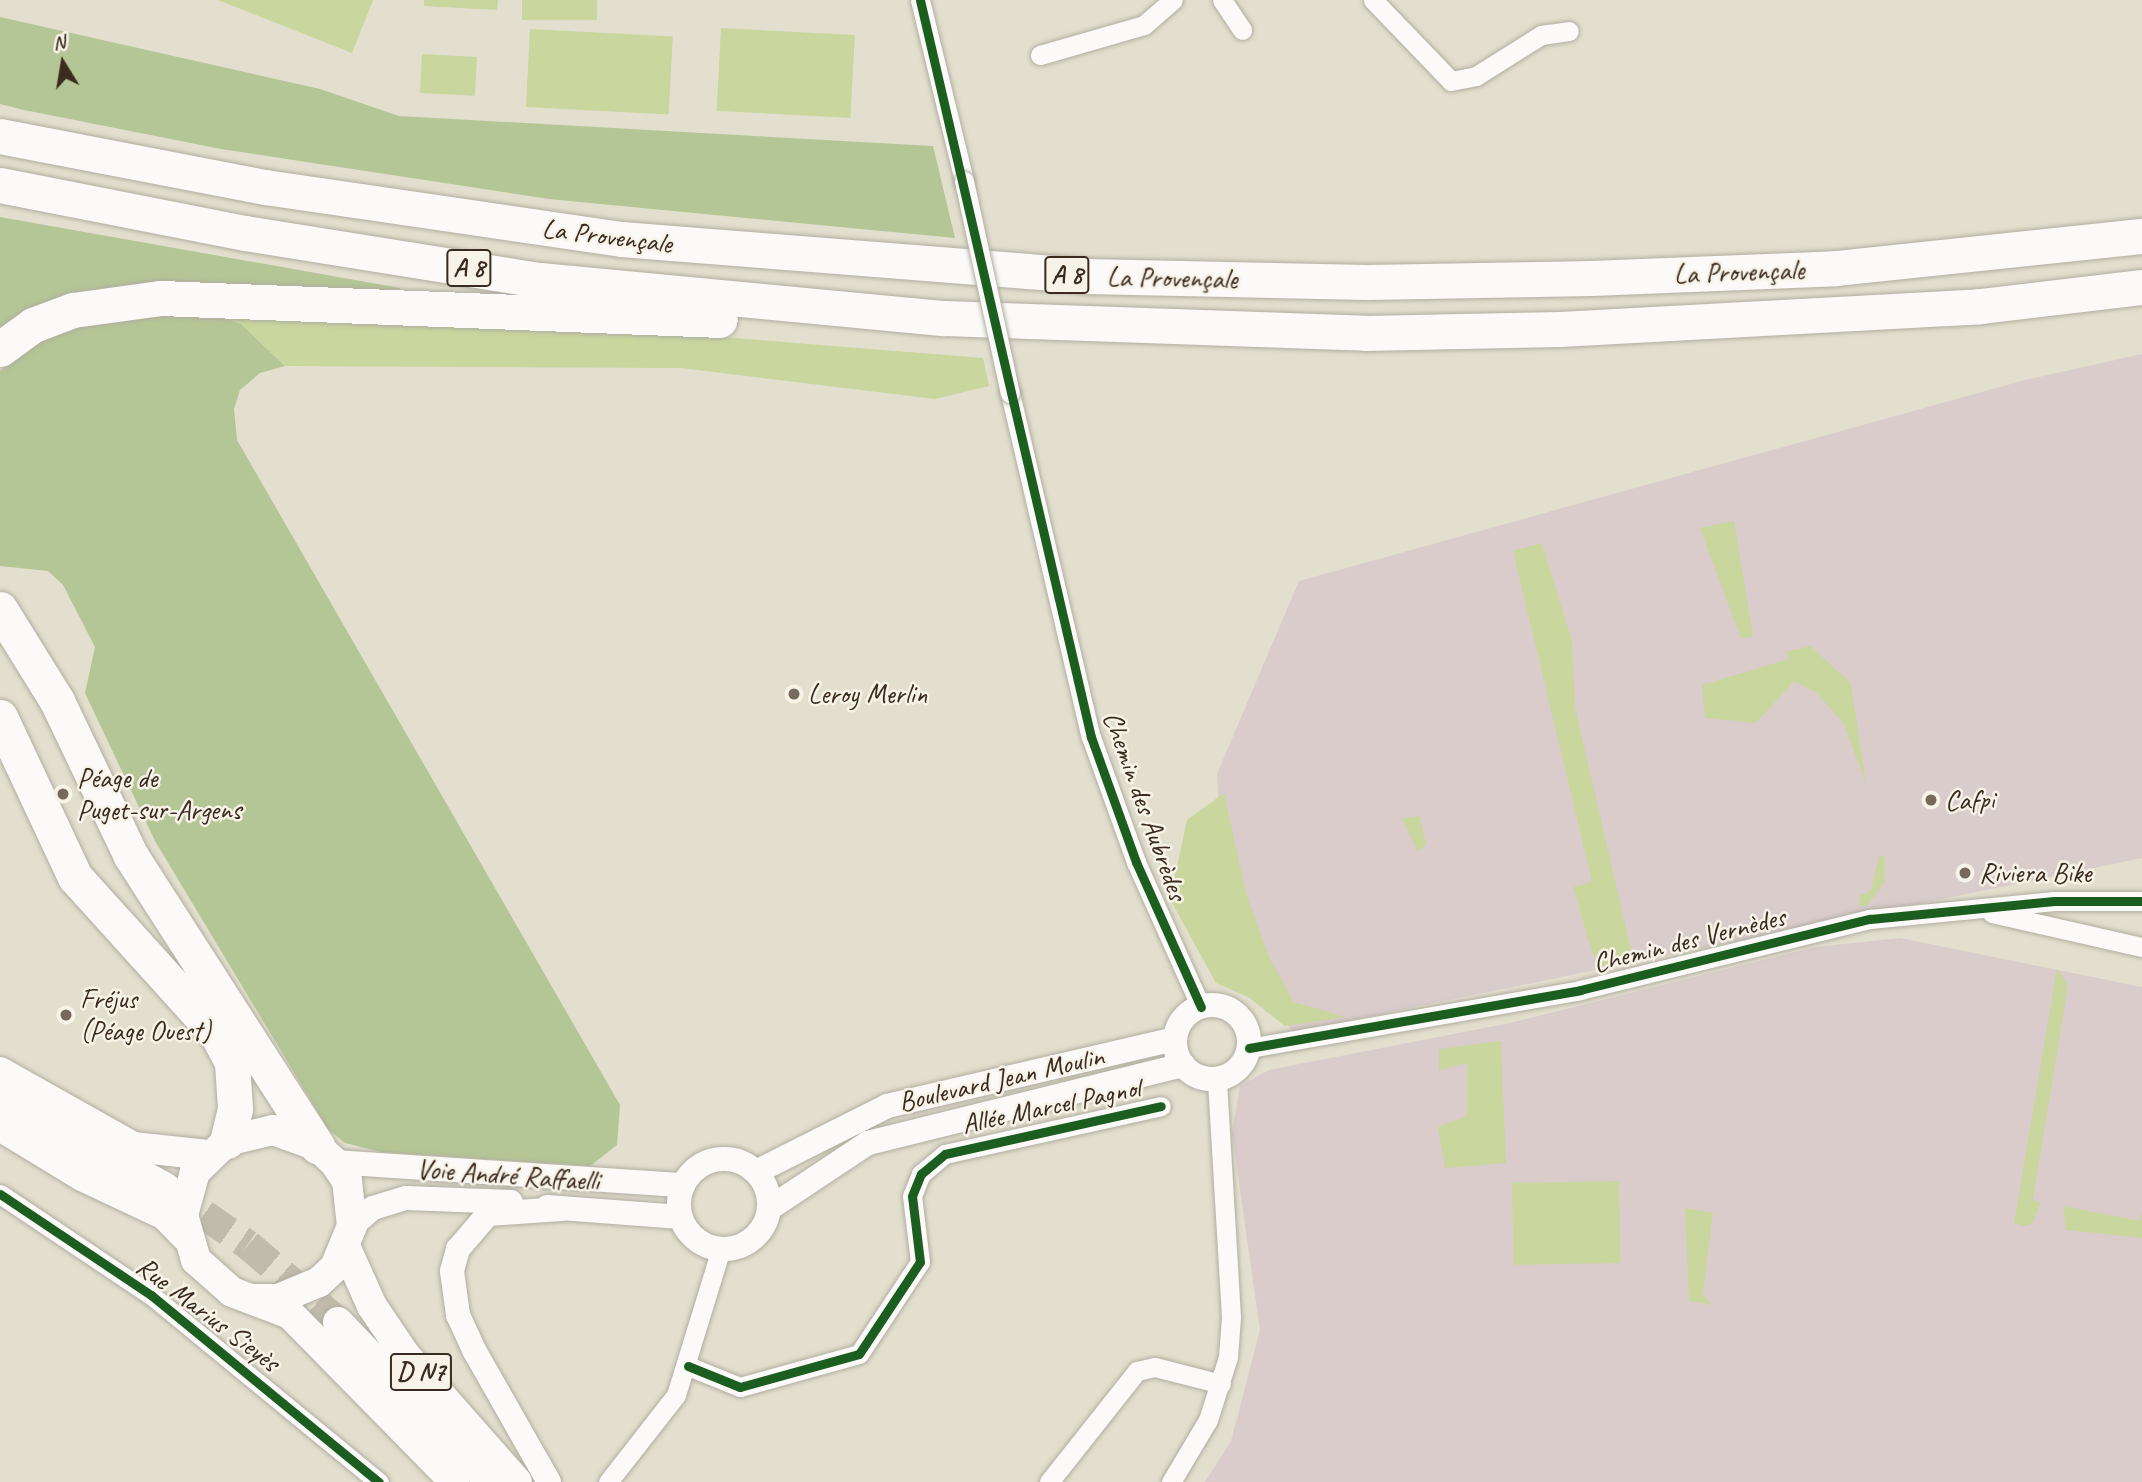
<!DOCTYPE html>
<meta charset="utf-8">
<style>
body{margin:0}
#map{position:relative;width:2142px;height:1482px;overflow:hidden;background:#e3dfce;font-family:Caveat,sans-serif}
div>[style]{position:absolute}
.industrial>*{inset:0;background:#dacccb}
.green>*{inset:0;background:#c9d69e;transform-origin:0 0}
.forest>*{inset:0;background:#b4c695}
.primary-tunnel>*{height:30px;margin-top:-15px;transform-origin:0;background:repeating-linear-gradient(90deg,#c1bbab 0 30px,transparent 0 45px)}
.roads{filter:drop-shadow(0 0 2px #b1ada1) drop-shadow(0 0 2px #b1ada1)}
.minor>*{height:19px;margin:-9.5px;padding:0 9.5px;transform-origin:9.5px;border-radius:9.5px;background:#fbfaf8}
.tertiary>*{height:24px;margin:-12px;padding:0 12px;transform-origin:12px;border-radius:12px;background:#fbfaf8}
.tertiary>.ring{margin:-12px;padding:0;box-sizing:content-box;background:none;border:24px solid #fbfaf8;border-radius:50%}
.primary>*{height:30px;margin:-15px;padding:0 15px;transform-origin:15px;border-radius:15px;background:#fbfaf8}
.motorway>*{height:35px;margin:-17.5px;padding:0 17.5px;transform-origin:17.5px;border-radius:17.5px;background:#fbfaf8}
.bridges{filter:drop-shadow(0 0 2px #b1ada1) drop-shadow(0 0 2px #b1ada1)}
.minor-bridge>*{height:19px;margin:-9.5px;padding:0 9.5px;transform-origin:9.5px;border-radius:9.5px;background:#fbfaf8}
.cycleway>*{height:9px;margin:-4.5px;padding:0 4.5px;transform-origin:4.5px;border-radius:4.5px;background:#1b5e20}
.dots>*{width:19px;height:19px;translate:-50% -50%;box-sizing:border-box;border:4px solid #f7f3e8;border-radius:50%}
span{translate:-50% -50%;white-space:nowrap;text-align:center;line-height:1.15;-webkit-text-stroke:5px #f7f3e8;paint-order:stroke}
.shield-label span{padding:2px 5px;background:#f7f3e8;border:2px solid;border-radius:5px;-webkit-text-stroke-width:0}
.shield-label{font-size:26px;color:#3b2a1e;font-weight:700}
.street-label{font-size:28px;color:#3b2a1e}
.poi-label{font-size:28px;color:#3b2a1e}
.left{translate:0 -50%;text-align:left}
.north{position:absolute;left:28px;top:28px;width:70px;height:70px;-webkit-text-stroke:5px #f7f3e8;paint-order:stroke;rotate:349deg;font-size:19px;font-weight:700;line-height:28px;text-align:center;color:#3b2a1e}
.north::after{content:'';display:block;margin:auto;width:24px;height:32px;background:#3b2a1e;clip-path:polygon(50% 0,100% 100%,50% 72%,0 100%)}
</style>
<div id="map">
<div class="industrial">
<i style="clip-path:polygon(2142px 354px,2142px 858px,1293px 1032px,1252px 977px,1225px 917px,1217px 774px,1299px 581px,2025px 380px)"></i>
<i style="clip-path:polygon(1900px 938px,2142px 987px,2142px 1482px,1205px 1482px,1231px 1441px,1260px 1330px,1232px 1133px,1240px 1086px,1269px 1070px,1510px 1023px,1815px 947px)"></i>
</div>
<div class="green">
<i style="clip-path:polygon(218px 0,373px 0,352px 53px)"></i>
<i style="clip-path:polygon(424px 0,498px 0,497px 10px,424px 6px)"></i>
<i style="left:522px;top:0;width:75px;height:20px"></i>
<i style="left:721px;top:28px;width:134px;height:83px;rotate:3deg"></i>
<i style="left:530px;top:29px;width:143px;height:78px;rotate:3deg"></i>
<i style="left:422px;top:54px;width:55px;height:39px;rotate:3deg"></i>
<i style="clip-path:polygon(206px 312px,624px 329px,983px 358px,989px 386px,935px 399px,681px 368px,285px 366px,241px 324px)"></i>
<i style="clip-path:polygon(1734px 521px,1753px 636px,1741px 639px,1700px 528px)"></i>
<i style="clip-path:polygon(1542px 543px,1572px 641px,1575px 707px,1633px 958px,1603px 967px,1592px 952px,1573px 887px,1592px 882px,1513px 551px)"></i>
<i style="clip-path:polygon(1810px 646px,1851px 683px,1866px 784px,1844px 724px,1817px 693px,1794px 681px,1756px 723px,1705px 718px,1702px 685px,1789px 659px,1786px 652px)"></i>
<i style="clip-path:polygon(1224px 793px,1247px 896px,1270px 959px,1294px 1002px,1346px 1017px,1285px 1026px,1248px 997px,1216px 983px,1170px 899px,1187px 820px)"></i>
<i style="clip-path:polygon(1420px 816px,1426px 844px,1418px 852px,1402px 818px)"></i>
<i style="clip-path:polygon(1879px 856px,1885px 856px,1885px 881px,1868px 905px,1859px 906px,1859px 896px,1871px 890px)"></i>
<i style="clip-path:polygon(2057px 969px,2068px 985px,2033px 1200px,2041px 1202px,2032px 1224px,2024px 1226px,2014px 1223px)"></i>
<i style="clip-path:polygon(1501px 1041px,1506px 1163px,1445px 1168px,1438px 1127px,1467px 1116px,1467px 1063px,1439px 1070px,1439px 1049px)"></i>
<i style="left:1619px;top:1181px;width:82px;height:107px;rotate:89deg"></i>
<i style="clip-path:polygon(2063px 1206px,2140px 1221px,2142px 1211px,2142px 1238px,2066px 1230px)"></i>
<i style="clip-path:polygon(1685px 1208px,1713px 1213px,1703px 1295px,1713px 1305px,1689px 1301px)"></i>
</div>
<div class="forest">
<i style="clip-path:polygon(0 17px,320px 89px,399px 116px,933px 146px,955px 238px,549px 199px,221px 149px,24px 110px,0 104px)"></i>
<i style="clip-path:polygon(0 217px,400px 288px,400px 295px,207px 287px,0 332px)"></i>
<i style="clip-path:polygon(206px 312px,241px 324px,285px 366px,260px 373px,240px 390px,234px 409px,237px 440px,620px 1105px,617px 1145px,590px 1166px,381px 1152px,345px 1143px,328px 1129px,155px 841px,85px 693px,95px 647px,63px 585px,48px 571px,0 566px,0 371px,28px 347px,83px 321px)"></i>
</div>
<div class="primary-tunnel">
<i style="left:167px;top:1189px;width:98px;rotate:34.7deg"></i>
<i style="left:248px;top:1245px;width:118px;rotate:40.5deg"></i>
</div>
<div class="roads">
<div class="minor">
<i style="left:920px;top:0;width:186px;rotate:76.3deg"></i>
<i style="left:1222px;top:0;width:36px;rotate:56deg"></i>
<i style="left:1373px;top:0;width:112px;rotate:46.1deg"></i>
<i style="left:1451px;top:81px;width:25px;rotate:-11deg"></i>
<i style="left:1476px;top:76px;width:77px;rotate:-32.2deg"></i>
<i style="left:1541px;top:35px;width:28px;rotate:-8deg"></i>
<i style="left:1040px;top:55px;width:108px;rotate:-16.1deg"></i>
<i style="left:1144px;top:25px;width:38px;rotate:-41deg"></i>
<i style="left:1010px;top:393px;width:353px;rotate:76.8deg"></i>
<i style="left:1091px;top:737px;width:133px;rotate:70.2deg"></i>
<i style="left:1136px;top:862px;width:159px;rotate:65.9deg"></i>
<i style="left:1992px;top:913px;width:154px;rotate:12.8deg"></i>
<i style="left:1249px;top:1048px;width:336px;rotate:-9.9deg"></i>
<i style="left:1580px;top:990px;width:299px;rotate:-13.8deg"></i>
<i style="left:1870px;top:919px;width:185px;rotate:-5.6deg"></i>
<i style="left:2054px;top:901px;width:88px"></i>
<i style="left:0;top:1194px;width:182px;rotate:33.8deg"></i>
<i style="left:151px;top:1295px;width:295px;rotate:39.4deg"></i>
<i style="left:688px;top:1366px;width:56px;rotate:22deg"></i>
<i style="left:740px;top:1387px;width:123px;rotate:-15.5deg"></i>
<i style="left:859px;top:1354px;width:110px;rotate:-56.5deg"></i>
<i style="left:920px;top:1262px;width:66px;rotate:-96.9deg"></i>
<i style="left:912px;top:1196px;width:24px;rotate:-68deg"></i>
<i style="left:921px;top:1174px;width:31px;rotate:-40deg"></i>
<i style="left:945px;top:1154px;width:221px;rotate:-12.5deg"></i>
<i style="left:608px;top:1482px;width:110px;rotate:-52deg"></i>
<i style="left:676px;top:1395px;width:153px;rotate:-72.9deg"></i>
<i style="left:1049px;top:1482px;width:142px;rotate:-51.6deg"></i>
<i style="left:1137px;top:1371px;width:18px;rotate:-13deg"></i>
<i style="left:1155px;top:1367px;width:68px;rotate:14.4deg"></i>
<i style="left:1171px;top:1482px;width:72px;rotate:-59.2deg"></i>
<i style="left:1208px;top:1420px;width:66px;rotate:-72.4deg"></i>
<i style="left:1228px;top:1357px;width:40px;rotate:-85.7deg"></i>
<i style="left:1231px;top:1317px;width:239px;rotate:-93.4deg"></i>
</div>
<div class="tertiary">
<i class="ring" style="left:1175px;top:1005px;width:50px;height:50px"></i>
<i class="ring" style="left:679px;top:1159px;width:66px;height:66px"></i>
<i style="left:334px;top:1162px;width:350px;rotate:3.8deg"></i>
<i style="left:756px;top:1172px;width:147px;rotate:-26.7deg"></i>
<i style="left:887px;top:1106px;width:296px;rotate:-13.1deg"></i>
<i style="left:547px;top:1207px;width:134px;rotate:4.3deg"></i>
<i style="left:770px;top:1208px;width:118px;rotate:-33.6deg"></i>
<i style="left:868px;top:1143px;width:325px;rotate:-13.9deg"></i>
<i style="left:352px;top:1226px;width:28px;rotate:-41deg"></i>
<i style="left:373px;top:1208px;width:34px;rotate:-17deg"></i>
<i style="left:406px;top:1198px;width:105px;rotate:2.2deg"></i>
<i style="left:549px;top:1482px;width:150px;rotate:-119.6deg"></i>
<i style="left:475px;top:1352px;width:41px;rotate:-114.7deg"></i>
<i style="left:458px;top:1315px;width:44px;rotate:-97.8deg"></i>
<i style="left:452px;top:1271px;width:23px;rotate:-75deg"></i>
<i style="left:458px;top:1249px;width:46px;rotate:-49.4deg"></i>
<i style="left:488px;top:1214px;width:73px;rotate:-3.9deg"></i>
</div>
<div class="primary">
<i style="left:0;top:1072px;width:153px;rotate:29.4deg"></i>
<i style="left:133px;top:1147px;width:75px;rotate:6.1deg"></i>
<i style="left:0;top:1099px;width:188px;rotate:28.2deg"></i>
<i style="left:0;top:1126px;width:96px;rotate:31.4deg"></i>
<i style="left:82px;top:1176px;width:92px;rotate:25.2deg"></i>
<i style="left:165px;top:1215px;width:30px;rotate:46deg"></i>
<i style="left:346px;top:1248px;width:64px;rotate:65.9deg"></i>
<i style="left:372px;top:1306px;width:59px;rotate:56deg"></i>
<i style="left:405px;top:1355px;width:169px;rotate:48.6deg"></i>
<i style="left:256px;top:1299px;width:22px"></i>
<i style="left:278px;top:1299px;width:44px;rotate:-22.5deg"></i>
<i style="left:319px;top:1282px;width:22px;rotate:-43deg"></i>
<i style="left:335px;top:1267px;width:44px;rotate:-67.5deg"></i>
<i style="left:352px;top:1226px;width:45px;rotate:-96.3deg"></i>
<i style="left:347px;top:1181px;width:23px;rotate:-124deg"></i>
<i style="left:334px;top:1162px;width:23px;rotate:-137deg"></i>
<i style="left:317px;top:1146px;width:47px;rotate:-160deg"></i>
<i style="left:273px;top:1130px;width:47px;rotate:166.6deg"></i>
<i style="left:227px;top:1141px;width:45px;rotate:135.9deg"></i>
<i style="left:195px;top:1172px;width:45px;rotate:105.6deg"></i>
<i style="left:183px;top:1215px;width:47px;rotate:73.9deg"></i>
<i style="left:196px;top:1260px;width:48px;rotate:41.6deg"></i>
<i style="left:232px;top:1292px;width:62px;rotate:20.8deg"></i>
<i style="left:290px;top:1314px;width:235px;rotate:45.5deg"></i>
<i style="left:338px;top:1322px;width:221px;rotate:46.3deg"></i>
</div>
<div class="motorway">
<i style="left:0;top:136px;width:270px;rotate:10.9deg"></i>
<i style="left:265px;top:187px;width:360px;rotate:8.3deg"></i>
<i style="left:621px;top:239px;width:466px;rotate:4.5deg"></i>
<i style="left:1086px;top:276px;width:281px;rotate:1.2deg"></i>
<i style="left:1367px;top:282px;width:224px;rotate:-1deg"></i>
<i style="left:1591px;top:278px;width:245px;rotate:-2.3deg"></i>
<i style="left:1836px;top:268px;width:308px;rotate:-6deg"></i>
<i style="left:0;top:185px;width:250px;rotate:11.1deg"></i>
<i style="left:245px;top:233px;width:299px;rotate:9.1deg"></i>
<i style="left:540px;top:280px;width:406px;rotate:5.4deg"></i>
<i style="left:944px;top:318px;width:422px;rotate:2deg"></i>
<i style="left:1366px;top:333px;width:194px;rotate:-1.2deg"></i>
<i style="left:1560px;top:329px;width:421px;rotate:-3.1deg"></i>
<i style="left:1980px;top:306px;width:163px;rotate:-6.7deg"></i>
<i style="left:0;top:349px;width:41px;rotate:-36deg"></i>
<i style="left:33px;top:325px;width:43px;rotate:-20.6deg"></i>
<i style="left:73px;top:310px;width:89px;rotate:-7.8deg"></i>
<i style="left:161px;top:298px;width:559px;rotate:2.25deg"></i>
<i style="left:0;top:609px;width:108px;rotate:58.2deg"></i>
<i style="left:57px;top:701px;width:172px;rotate:64.5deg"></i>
<i style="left:131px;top:856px;width:345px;rotate:57.3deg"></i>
<i style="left:0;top:717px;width:177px;rotate:64.9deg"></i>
<i style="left:75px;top:877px;width:212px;rotate:47.9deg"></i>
<i style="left:217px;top:1034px;width:32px;rotate:62deg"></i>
<i style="left:232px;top:1062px;width:47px;rotate:86.3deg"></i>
<i style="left:235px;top:1109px;width:33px;rotate:104deg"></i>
</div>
</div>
<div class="bridges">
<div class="minor-bridge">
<i style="left:964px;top:181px;width:217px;rotate:77.8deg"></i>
</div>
</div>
<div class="cycleway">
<i style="left:920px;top:0;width:757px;rotate:76.94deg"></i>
<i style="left:1091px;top:737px;width:133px;rotate:70.2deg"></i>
<i style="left:1136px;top:862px;width:159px;rotate:65.9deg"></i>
<i style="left:1249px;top:1048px;width:336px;rotate:-9.9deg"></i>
<i style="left:1580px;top:990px;width:299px;rotate:-13.8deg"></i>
<i style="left:1870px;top:919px;width:185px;rotate:-5.6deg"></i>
<i style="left:2054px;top:901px;width:88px"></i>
<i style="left:0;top:1194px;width:182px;rotate:33.8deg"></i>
<i style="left:151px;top:1295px;width:295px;rotate:39.4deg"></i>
<i style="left:688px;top:1366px;width:56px;rotate:22deg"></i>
<i style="left:740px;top:1387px;width:123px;rotate:-15.5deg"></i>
<i style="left:859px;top:1354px;width:110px;rotate:-56.5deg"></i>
<i style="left:920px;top:1262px;width:66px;rotate:-96.9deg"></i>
<i style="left:912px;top:1196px;width:24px;rotate:-68deg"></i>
<i style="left:921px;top:1174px;width:31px;rotate:-40deg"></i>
<i style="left:945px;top:1154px;width:221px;rotate:-12.5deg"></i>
</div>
<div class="dots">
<i style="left:794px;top:694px;background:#76695c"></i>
<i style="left:63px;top:794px;background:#76695c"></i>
<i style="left:1931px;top:800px;background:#76695c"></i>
<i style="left:1965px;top:873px;background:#76695c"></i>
<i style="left:66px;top:1015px;background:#76695c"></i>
</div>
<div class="shield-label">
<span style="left:469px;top:268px">A 8</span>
<span style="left:1067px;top:275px">A 8</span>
<span style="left:421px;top:1372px">D N7</span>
</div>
<div class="street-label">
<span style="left:607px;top:236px;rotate:7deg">La Provençale</span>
<span style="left:1739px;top:272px;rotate:-2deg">La Provençale</span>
<span style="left:1172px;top:278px;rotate:1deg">La Provençale</span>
<span style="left:1145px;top:806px;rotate:70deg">Chemin des Aubrèdes</span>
<span style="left:1689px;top:940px;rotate:-14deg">Chemin des Vernèdes</span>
<span style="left:1001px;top:1079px;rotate:-13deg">Boulevard Jean Moulin</span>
<span style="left:1051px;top:1106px;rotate:-12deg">Allée Marcel Pagnol</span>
<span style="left:508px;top:1175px;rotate:4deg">Voie André Raffaelli</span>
<span style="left:208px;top:1314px;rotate:37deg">Rue Marius Sieyès</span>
</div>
<div class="poi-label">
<span class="left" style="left:808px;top:694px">Leroy Merlin</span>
<span class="left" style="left:77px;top:794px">Péage de<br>Puget-sur-Argens</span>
<span class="left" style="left:1945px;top:800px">Cafpi</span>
<span class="left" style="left:1979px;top:873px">Riviera Bike</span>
<span class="left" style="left:80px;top:1015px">Fréjus<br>(Péage Ouest)</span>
</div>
<div class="north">N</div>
</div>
